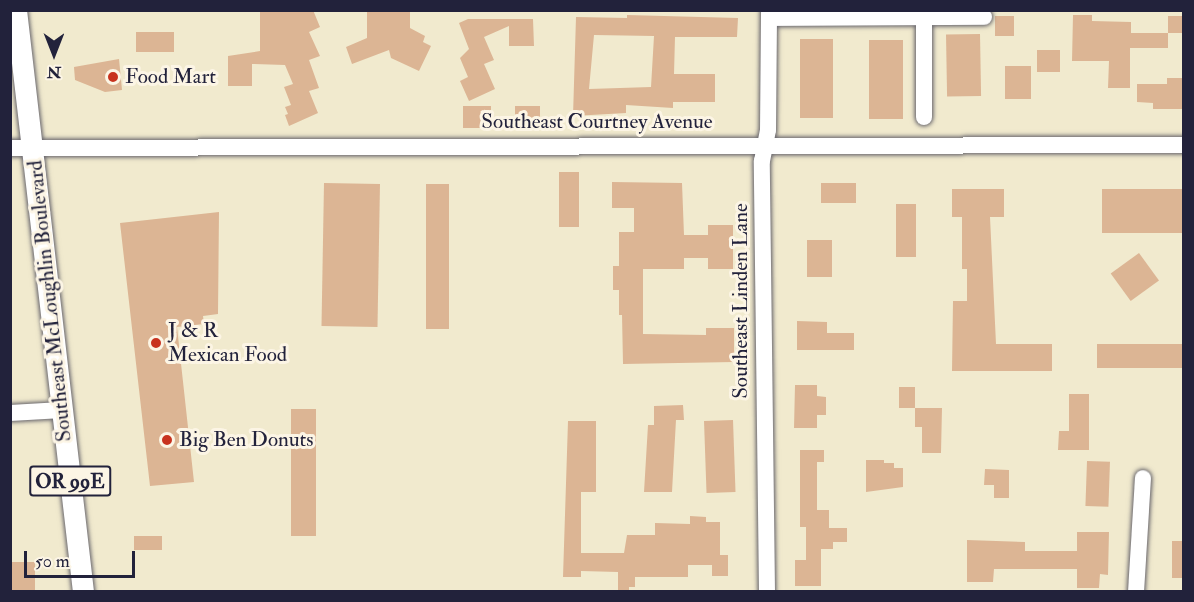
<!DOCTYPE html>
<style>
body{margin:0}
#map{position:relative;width:1194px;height:602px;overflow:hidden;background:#f1eace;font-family:"IM FELL Double Pica",serif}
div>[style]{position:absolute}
.building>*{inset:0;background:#dcb594;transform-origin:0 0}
.roads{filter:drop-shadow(0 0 2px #6a686e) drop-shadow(0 0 2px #6a686e)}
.minor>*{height:16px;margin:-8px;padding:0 8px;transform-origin:8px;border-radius:8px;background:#fff}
.major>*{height:21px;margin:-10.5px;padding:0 10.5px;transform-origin:10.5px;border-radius:10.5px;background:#fff}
.dots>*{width:16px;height:16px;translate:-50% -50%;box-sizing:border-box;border:3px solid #fcf5e5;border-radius:50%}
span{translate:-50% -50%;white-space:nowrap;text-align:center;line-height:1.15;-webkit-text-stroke:6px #fcf5e5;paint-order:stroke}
.shield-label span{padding:2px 4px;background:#fcf5e5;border:2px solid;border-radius:4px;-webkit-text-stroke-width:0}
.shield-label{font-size:20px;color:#22223b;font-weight:700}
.poi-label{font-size:21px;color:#22223b}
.left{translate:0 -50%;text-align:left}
.street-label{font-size:21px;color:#22223b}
.frame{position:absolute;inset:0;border:12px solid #22223b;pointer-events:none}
.north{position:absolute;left:24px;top:24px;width:60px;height:60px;-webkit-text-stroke:4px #fcf5e5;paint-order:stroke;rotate:180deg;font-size:16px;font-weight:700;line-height:24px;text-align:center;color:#22223b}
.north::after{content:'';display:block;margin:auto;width:21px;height:27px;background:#22223b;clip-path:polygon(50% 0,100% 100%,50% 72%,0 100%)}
.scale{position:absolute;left:24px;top:551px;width:111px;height:27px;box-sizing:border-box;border:3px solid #22223b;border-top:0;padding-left:8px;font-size:18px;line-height:21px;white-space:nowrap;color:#22223b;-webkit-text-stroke:4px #fcf5e5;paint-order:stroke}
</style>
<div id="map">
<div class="building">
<i style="clip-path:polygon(260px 10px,313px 10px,320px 27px,309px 32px,320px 56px,309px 60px,319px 88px,309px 91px,318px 113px,289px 126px,285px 115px,288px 114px,285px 107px,291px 105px,284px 87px,293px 84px,285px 65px,252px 64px,252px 86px,228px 86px,228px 56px,260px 51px)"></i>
<i style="clip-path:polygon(367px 10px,410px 11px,410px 28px,425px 36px,423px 42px,431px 46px,419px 71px,391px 58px,389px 50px,352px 64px,346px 47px,367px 38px)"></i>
<i style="clip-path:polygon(evenodd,627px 15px,738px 18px,737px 37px,675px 37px,674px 74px,715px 74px,715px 102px,673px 102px,673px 108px,626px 105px,626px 113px,573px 116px,576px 17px,627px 18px,627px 15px,594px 35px,654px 36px,651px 87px,589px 89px,594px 35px)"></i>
<i style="clip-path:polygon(1073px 15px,1092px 15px,1092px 21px,1131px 22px,1131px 33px,1168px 33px,1168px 48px,1130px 48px,1130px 88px,1108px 88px,1109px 61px,1072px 61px)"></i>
<i style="left:995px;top:16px;width:19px;height:20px"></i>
<i style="left:1168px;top:16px;width:16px;height:17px"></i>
<i style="clip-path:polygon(468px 19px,533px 19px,534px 46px,509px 46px,509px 26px,484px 37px,494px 60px,484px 64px,495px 89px,469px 101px,460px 81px,468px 77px,460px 58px,469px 49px,459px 23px)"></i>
<i style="left:136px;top:32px;width:38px;height:20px"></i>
<i style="left:980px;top:34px;width:62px;height:34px;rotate:89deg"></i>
<i style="left:800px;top:39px;width:33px;height:79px"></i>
<i style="left:869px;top:40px;width:34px;height:79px"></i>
<i style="left:1037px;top:50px;width:23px;height:22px"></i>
<i style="clip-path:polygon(119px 59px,122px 90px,105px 92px,75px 80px,74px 67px)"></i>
<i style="left:1005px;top:66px;width:26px;height:33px"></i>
<i style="clip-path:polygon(1167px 78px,1184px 78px,1184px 109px,1153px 109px,1153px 103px,1137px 102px,1137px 84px,1167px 84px)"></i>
<i style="left:463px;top:106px;width:28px;height:22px"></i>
<i style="left:515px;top:106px;width:25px;height:18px"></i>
<i style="left:559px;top:172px;width:20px;height:55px"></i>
<i style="clip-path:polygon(612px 182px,682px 183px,684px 235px,708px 235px,708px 225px,733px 225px,733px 269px,708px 269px,708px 258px,684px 258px,684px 269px,643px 269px,643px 334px,706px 335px,706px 328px,734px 328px,734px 362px,623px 364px,622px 315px,619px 315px,619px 290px,613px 290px,613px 266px,619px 266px,619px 232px,634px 232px,634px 208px,612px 208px)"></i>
<i style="left:324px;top:183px;width:56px;height:143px;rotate:1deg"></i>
<i style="left:821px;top:183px;width:35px;height:20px"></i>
<i style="left:426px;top:184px;width:23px;height:145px"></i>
<i style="clip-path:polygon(952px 189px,1004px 189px,1004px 217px,990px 217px,996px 344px,1052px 344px,1052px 371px,952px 371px,953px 301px,967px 301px,967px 269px,962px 269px,962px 217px,952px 217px)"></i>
<i style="left:1102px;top:189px;width:82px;height:44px"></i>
<i style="left:896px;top:204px;width:20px;height:53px"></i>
<i style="clip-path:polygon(219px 212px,218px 314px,203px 316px,204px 324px,177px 327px,194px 482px,150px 486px,120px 223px)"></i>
<i style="left:807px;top:240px;width:25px;height:37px"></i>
<i style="left:1139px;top:253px;width:34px;height:35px;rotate:54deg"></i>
<i style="clip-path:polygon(797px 321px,827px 322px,827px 333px,854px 333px,854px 350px,797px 350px)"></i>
<i style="left:1097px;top:344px;width:87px;height:24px"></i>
<i style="clip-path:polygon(795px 385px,817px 385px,817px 396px,826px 397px,826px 415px,817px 415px,817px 428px,794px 428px)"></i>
<i style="left:899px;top:387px;width:16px;height:21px"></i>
<i style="clip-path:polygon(1069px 394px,1089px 394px,1089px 450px,1058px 450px,1059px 431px,1069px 431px)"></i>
<i style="clip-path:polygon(683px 405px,684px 420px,676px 420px,672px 492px,644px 492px,648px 425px,654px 425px,654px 406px)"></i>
<i style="clip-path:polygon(915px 408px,942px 408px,941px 453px,922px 453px,922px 427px,915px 427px)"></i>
<i style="left:291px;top:409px;width:25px;height:127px"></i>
<i style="left:733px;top:420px;width:72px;height:29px;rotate:88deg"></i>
<i style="clip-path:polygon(568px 421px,596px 421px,596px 492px,581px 492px,581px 553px,624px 553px,627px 535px,655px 535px,655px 523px,690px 524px,690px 516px,706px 517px,706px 522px,720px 522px,720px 555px,728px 555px,728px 576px,712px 576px,712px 565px,688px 565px,688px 577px,635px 577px,635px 587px,629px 587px,629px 591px,618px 591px,618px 572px,581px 571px,581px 577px,563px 577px)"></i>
<i style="clip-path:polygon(800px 450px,824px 450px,824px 462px,817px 462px,817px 510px,829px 510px,829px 528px,847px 528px,847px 542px,833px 542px,833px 549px,821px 549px,821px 586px,795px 586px,795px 560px,806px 560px,806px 527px,800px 527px)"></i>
<i style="clip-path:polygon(866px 460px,884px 460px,884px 463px,894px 463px,894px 468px,903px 468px,903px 487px,866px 492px)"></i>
<i style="left:1087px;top:461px;width:23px;height:45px;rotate:2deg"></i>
<i style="clip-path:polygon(985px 469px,1009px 470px,1009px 498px,994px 498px,994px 485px,984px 485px)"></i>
<i style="clip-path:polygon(1077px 532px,1109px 532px,1108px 575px,1100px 574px,1099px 588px,1077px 588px,1077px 569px,994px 569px,993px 582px,967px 582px,967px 540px,1025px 542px,1025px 551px,1077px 551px)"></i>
<i style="left:134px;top:536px;width:28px;height:14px"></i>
<i style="left:1172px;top:541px;width:12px;height:37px"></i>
<i style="left:10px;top:562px;width:25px;height:29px"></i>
</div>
<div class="roads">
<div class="minor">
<i style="left:769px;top:18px;width:215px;rotate:-0.3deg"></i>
<i style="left:924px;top:117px;width:100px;rotate:-90deg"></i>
<i style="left:10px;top:148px;width:1174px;rotate:-0.15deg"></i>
<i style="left:10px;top:413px;width:52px;rotate:-3.3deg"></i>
<i style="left:767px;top:592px;width:431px;rotate:-90.7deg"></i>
<i style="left:762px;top:161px;width:32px;rotate:-79deg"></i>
<i style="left:768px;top:130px;width:120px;rotate:-89.5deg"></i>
<i style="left:1136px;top:592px;width:114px;rotate:-86.5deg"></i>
</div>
<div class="major">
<i style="left:16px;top:10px;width:586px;rotate:83.43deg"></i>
</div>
</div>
<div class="dots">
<i style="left:113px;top:77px;background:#c8321e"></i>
<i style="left:156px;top:343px;background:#c8321e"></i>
<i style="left:167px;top:440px;background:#c8321e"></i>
</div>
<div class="shield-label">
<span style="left:70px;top:481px">OR 99E</span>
</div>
<div class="poi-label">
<span class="left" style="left:125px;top:77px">Food Mart</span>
<span class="left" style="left:168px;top:343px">J &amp; R<br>Mexican Food</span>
<span class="left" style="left:179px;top:440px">Big Ben Donuts</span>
</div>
<div class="street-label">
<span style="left:597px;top:122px">Southeast Courtney Avenue</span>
<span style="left:50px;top:301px;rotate:-96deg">Southeast McLoughlin Boulevard</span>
<span style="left:741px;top:301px;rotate:-90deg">Southeast Linden Lane</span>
</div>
<div class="frame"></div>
<div class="north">N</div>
<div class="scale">50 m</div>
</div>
